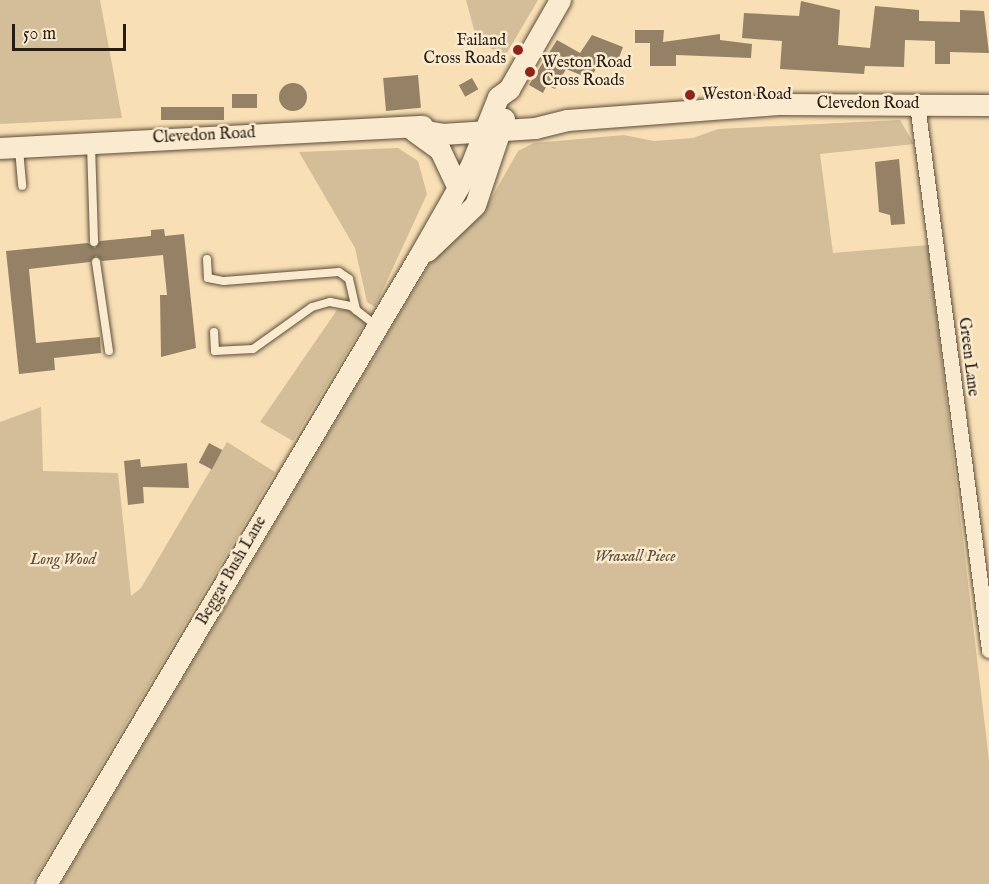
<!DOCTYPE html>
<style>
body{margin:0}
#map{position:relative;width:989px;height:884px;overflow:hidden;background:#f8dfb5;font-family:"IM FELL English",serif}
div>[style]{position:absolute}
.green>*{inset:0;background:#d4be99}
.building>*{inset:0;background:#948166;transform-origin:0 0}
.round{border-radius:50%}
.roads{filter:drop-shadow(0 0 2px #5b4d3a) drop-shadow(0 0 2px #5b4d3a)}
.lane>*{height:8px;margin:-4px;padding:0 4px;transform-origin:4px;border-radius:4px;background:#faeacf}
.street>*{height:15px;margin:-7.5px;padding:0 7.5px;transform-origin:7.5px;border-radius:7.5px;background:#faeacf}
.secondary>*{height:21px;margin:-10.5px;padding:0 10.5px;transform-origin:10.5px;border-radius:10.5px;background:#faeacf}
.dots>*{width:16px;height:16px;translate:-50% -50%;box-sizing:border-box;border:3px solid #faeacf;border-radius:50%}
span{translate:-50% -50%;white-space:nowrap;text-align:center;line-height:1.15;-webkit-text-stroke:5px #faeacf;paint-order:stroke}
.poi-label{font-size:16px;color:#271c11}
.right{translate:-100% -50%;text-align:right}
.left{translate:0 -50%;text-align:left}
.street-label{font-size:16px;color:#271c11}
.park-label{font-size:16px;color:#5b4d3a;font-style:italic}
.scale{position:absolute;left:12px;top:24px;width:114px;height:27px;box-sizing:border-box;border:3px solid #271c11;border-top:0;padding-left:8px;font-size:18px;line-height:21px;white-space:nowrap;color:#271c11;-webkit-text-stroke:4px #faeacf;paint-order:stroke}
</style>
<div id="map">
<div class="green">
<i style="clip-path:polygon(0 0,100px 0,122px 118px,0 124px)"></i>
<i style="clip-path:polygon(466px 0,538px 0,505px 56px,477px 41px)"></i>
<i style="clip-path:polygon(900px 120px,914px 144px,820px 154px,833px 253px,928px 245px,989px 760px,989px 884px,61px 884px,430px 263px,482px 215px,518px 151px,534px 143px,624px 135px,654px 141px,693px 138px,718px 129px)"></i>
<i style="clip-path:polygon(398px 148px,418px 161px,427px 194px,375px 307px,367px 302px,355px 248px,299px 152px)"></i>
<i style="clip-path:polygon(337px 310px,348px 310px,365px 322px,293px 441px,260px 422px)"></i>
<i style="clip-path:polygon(41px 407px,43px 471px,118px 473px,131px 596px,141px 588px,227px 442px,275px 472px,31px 884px,0 884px,0 422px)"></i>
</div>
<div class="building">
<i style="clip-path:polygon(801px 1px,840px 10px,838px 45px,870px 48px,875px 6px,919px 10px,919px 21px,960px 22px,960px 10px,984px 11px,989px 53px,950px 52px,950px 64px,935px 64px,935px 41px,905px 40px,904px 67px,865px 66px,864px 74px,780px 69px,782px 41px,742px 38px,744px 13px,799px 16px)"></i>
<i style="clip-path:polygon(635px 30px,664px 30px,663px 42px,720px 34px,720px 40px,752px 44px,751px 58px,676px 55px,676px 66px,650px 66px,650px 43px,635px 43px)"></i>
<i style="clip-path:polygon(592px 35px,623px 47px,617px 63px,599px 62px,591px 79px,566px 69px,555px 89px,547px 85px,543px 93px,529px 85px,557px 40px,580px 53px)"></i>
<i style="left:418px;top:75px;width:33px;height:35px;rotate:85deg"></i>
<i style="left:472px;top:78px;width:13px;height:15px;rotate:61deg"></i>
<i class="round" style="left:279px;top:83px;width:28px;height:28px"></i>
<i style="left:257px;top:94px;width:14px;height:25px;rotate:90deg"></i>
<i style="left:224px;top:107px;width:13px;height:63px;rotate:90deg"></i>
<i style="clip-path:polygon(899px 159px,905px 224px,891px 225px,890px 215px,879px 212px,875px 162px)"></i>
<i style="clip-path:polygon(164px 229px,165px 236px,184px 234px,196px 348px,161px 357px,160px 295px,167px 295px,163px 255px,102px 261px,96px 256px,90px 262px,29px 269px,36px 343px,100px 337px,101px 353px,54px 358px,55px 370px,19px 374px,6px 251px,88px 243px,95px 248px,100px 241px,151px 236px,151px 230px)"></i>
<i style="left:209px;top:443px;width:15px;height:22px;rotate:28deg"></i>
<i style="clip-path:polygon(140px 459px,141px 467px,187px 463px,189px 488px,143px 487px,144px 503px,128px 505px,124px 461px)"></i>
</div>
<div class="roads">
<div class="lane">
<i style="left:91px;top:145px;width:97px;rotate:88.2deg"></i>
<i style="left:19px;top:149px;width:37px;rotate:85deg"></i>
<i style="left:207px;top:259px;width:19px;rotate:87deg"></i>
<i style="left:208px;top:278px;width:16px;rotate:11deg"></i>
<i style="left:224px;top:281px;width:115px;rotate:-4.5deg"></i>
<i style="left:339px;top:272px;width:12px;rotate:35deg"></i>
<i style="left:349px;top:279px;width:32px;rotate:77deg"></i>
<i style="left:96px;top:262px;width:90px;rotate:81.7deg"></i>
<i style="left:214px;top:332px;width:19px;rotate:87deg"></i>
<i style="left:215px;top:351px;width:38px;rotate:-3deg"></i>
<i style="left:253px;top:349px;width:72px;rotate:-35.4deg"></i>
<i style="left:312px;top:307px;width:19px;rotate:-16deg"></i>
<i style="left:330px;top:302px;width:21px;rotate:11deg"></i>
<i style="left:351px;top:306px;width:31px;rotate:38deg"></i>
</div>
<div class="street">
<i style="left:917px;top:104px;width:551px;rotate:82.49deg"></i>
</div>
<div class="secondary">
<i style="left:409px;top:128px;width:34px;rotate:10deg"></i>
<i style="left:442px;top:134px;width:93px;rotate:-3.7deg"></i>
<i style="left:535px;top:128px;width:33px;rotate:-14deg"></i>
<i style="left:567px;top:120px;width:215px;rotate:-4.3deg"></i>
<i style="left:781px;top:104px;width:208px;rotate:0.3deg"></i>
<i style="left:414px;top:131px;width:32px;rotate:36deg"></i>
<i style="left:440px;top:150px;width:42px;rotate:64.7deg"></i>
<i style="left:0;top:148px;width:423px;rotate:-3deg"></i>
<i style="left:427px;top:251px;width:66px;rotate:-43.8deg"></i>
<i style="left:475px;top:205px;width:91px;rotate:-71.4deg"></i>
<i style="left:46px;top:884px;width:728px;rotate:-59.28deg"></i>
<i style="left:418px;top:258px;width:107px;rotate:-60.3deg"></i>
<i style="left:471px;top:165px;width:73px;rotate:-68.3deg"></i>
<i style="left:498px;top:97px;width:14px;rotate:-36deg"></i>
<i style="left:509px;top:89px;width:103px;rotate:-60.2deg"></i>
</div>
</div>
<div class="dots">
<i style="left:518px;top:50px;background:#8f2418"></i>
<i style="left:530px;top:72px;background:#8f2418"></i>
<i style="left:690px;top:95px;background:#8f2418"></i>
</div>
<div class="poi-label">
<span class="right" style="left:506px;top:50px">Failand<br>Cross Roads</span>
<span class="left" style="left:542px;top:72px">Weston Road<br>Cross Roads</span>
<span class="left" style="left:702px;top:95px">Weston Road</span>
</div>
<div class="street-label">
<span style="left:868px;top:104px">Clevedon Road</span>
<span style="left:204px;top:136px;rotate:-3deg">Clevedon Road</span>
<span style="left:968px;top:357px;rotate:83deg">Green Lane</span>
<span style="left:232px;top:571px;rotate:-60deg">Beggar Bush Lane</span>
</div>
<div class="park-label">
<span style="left:635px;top:557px">Wraxall Piece</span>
<span style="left:63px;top:560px">Long Wood</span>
</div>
<div class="scale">50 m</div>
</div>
